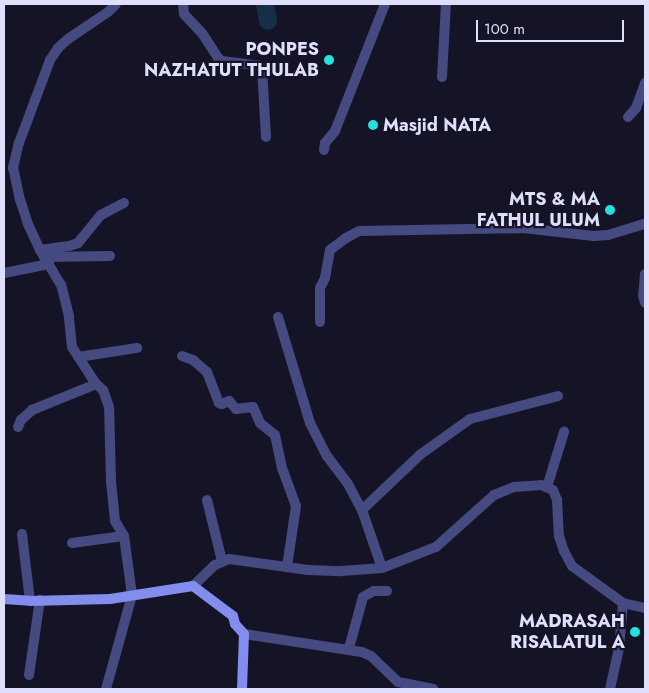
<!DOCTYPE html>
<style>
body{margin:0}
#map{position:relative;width:649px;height:693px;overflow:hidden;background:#151427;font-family:Jost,sans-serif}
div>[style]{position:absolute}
.river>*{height:18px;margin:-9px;padding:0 9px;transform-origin:9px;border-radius:9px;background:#162f49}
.street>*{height:10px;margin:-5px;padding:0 5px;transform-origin:5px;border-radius:5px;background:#454a80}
.secondary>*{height:10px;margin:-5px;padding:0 5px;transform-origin:5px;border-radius:5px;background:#828dee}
.dots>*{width:14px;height:14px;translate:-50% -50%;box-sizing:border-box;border:2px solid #151427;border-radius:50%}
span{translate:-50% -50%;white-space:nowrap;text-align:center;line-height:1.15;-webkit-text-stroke:4.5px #151427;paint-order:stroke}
.poi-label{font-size:18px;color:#dfdffb;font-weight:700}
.right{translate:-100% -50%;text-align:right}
.left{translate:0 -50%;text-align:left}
.frame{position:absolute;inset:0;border:5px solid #dfdffb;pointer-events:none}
.scale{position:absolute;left:476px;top:20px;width:148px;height:22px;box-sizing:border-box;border:2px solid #dfdffb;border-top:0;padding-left:6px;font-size:15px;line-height:18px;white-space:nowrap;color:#dfdffb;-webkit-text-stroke:4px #151427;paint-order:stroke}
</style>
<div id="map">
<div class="river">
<i style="left:265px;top:4px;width:17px;rotate:80deg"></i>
</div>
<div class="street">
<i style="left:183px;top:4px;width:10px;rotate:84deg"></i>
<i style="left:184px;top:14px;width:26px;rotate:47deg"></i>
<i style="left:202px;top:33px;width:30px;rotate:57deg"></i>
<i style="left:218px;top:58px;width:5px;rotate:37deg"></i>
<i style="left:222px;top:61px;width:35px;rotate:7deg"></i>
<i style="left:257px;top:65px;width:6px;rotate:39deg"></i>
<i style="left:262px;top:69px;width:68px;rotate:86.6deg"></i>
<i style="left:442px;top:77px;width:73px;rotate:-86.9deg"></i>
<i style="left:628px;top:117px;width:12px;rotate:-48deg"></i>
<i style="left:636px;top:108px;width:27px;rotate:-70deg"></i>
<i style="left:324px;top:150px;width:7px;rotate:-82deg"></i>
<i style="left:325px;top:143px;width:16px;rotate:-50deg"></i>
<i style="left:335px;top:131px;width:136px;rotate:-68.5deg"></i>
<i style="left:40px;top:250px;width:29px;rotate:-8deg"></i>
<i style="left:69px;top:246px;width:9px;rotate:-18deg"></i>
<i style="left:78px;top:243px;width:36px;rotate:-51deg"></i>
<i style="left:101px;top:215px;width:26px;rotate:-28deg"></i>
<i style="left:44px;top:257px;width:66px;rotate:-0.9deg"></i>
<i style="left:4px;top:273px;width:46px;rotate:-11.3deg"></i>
<i style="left:645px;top:274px;width:21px;rotate:95deg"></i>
<i style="left:643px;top:295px;width:8px;rotate:76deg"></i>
<i style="left:278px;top:317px;width:111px;rotate:73.2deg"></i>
<i style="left:310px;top:423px;width:37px;rotate:63deg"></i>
<i style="left:327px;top:456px;width:35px;rotate:53deg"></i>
<i style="left:348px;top:484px;width:30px;rotate:62deg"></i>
<i style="left:362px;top:510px;width:61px;rotate:71deg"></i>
<i style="left:320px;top:322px;width:34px;rotate:-90deg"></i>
<i style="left:320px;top:288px;width:11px;rotate:-63deg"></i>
<i style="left:325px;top:278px;width:28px;rotate:-80deg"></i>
<i style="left:330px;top:250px;width:20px;rotate:-37deg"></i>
<i style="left:346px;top:238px;width:15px;rotate:-28deg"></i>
<i style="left:359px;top:231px;width:164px;rotate:-1deg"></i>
<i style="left:523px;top:228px;width:71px;rotate:6.4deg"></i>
<i style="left:594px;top:236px;width:14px;rotate:-4deg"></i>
<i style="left:608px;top:235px;width:39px;rotate:-17deg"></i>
<i style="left:182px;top:356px;width:12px;rotate:20deg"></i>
<i style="left:193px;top:360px;width:18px;rotate:41deg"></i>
<i style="left:207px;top:372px;width:33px;rotate:69deg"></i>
<i style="left:219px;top:403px;width:3px;rotate:18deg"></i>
<i style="left:222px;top:404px;width:8px;rotate:-23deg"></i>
<i style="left:229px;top:401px;width:11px;rotate:49deg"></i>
<i style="left:236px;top:409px;width:17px;rotate:-7deg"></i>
<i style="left:253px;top:407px;width:17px;rotate:66deg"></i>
<i style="left:260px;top:423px;width:19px;rotate:39deg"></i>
<i style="left:275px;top:435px;width:34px;rotate:78deg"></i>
<i style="left:282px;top:468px;width:40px;rotate:69.8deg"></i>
<i style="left:296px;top:506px;width:62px;rotate:98.4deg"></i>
<i style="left:78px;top:357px;width:60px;rotate:-8.7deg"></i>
<i style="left:18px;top:427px;width:8px;rotate:-67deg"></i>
<i style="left:21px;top:420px;width:15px;rotate:-42deg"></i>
<i style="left:32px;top:410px;width:69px;rotate:-22.1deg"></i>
<i style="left:547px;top:487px;width:58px;rotate:-72.8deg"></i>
<i style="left:207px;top:500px;width:63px;rotate:76.2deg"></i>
<i style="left:362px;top:510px;width:81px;rotate:-43.5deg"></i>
<i style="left:421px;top:454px;width:60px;rotate:-35.5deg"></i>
<i style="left:470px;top:419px;width:91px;rotate:-14.6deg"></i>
<i style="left:22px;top:534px;width:67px;rotate:83.2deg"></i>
<i style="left:72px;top:543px;width:52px;rotate:-7.7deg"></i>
<i style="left:193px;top:586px;width:30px;rotate:-44deg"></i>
<i style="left:215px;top:565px;width:15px;rotate:-23deg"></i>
<i style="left:229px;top:559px;width:80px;rotate:7.9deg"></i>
<i style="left:308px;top:570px;width:33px;rotate:2deg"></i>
<i style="left:341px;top:571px;width:41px;rotate:-4.2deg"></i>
<i style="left:382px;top:568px;width:58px;rotate:-21.3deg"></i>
<i style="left:436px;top:547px;width:78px;rotate:-41.9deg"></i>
<i style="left:494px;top:495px;width:22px;rotate:-22deg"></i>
<i style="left:514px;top:487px;width:27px;rotate:-4deg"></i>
<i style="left:541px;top:485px;width:13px;rotate:23deg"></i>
<i style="left:553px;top:490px;width:11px;rotate:68deg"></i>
<i style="left:557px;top:500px;width:36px;rotate:87deg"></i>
<i style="left:559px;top:536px;width:16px;rotate:72deg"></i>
<i style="left:564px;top:551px;width:17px;rotate:62deg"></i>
<i style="left:572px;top:566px;width:63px;rotate:36deg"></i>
<i style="left:623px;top:603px;width:23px;rotate:13deg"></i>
<i style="left:244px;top:634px;width:119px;rotate:8.7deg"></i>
<i style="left:362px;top:652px;width:10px;rotate:24deg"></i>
<i style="left:371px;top:656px;width:37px;rotate:44deg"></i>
<i style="left:398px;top:682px;width:36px;rotate:11deg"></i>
<i style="left:349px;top:648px;width:53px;rotate:-74.6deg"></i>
<i style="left:363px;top:597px;width:13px;rotate:-29deg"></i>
<i style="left:374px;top:591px;width:13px"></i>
<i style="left:29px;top:675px;width:76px;rotate:-81.7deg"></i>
<i style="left:106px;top:689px;width:98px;rotate:-74.5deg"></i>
<i style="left:132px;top:595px;width:60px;rotate:-97.7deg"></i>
<i style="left:124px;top:536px;width:17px;rotate:-121deg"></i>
<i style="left:115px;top:521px;width:40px;rotate:-95.7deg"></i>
<i style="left:111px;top:481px;width:74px;rotate:-91.5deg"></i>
<i style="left:109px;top:407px;width:18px;rotate:-109deg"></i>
<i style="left:103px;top:390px;width:9px;rotate:-139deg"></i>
<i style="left:96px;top:384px;width:44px;rotate:-123deg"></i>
<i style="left:72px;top:347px;width:31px;rotate:-96deg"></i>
<i style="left:69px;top:316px;width:32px;rotate:-104deg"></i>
<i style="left:61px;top:285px;width:41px;rotate:-121deg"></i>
<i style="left:40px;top:250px;width:29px;rotate:-115deg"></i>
<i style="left:28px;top:224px;width:25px;rotate:-108deg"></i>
<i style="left:20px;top:200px;width:33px;rotate:-102deg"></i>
<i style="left:13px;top:168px;width:26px;rotate:-77deg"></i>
<i style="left:19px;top:143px;width:89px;rotate:-69.5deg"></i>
<i style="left:50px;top:60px;width:14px;rotate:-56deg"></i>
<i style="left:58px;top:48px;width:13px;rotate:-42deg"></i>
<i style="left:68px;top:39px;width:48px;rotate:-34deg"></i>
<i style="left:108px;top:12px;width:11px;rotate:-45deg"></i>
<i style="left:610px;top:689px;width:42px;rotate:-77.6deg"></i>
<i style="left:619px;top:648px;width:45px;rotate:-84.9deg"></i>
</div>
<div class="secondary">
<i style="left:4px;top:599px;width:26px;rotate:4deg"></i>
<i style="left:30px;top:601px;width:80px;rotate:-1.4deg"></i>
<i style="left:110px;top:599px;width:84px;rotate:-8.9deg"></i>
<i style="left:193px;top:586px;width:50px;rotate:36.9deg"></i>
<i style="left:233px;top:616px;width:8px;rotate:76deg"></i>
<i style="left:235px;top:624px;width:13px;rotate:48deg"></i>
<i style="left:244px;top:634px;width:55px;rotate:92.1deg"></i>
</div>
<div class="dots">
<i style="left:329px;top:60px;background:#24e1dd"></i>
<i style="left:373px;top:125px;background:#24e1dd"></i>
<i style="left:610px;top:210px;background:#24e1dd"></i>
<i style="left:635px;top:632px;background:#24e1dd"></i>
</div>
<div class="poi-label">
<span class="right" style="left:319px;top:60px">PONPES<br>NAZHATUT THULAB</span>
<span class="left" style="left:383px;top:125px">Masjid NATA</span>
<span class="right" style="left:600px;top:210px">MTS &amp; MA<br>FATHUL ULUM</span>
<span class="right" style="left:625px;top:632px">MADRASAH<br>RISALATUL A</span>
</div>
<div class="frame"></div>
<div class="scale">100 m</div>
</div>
